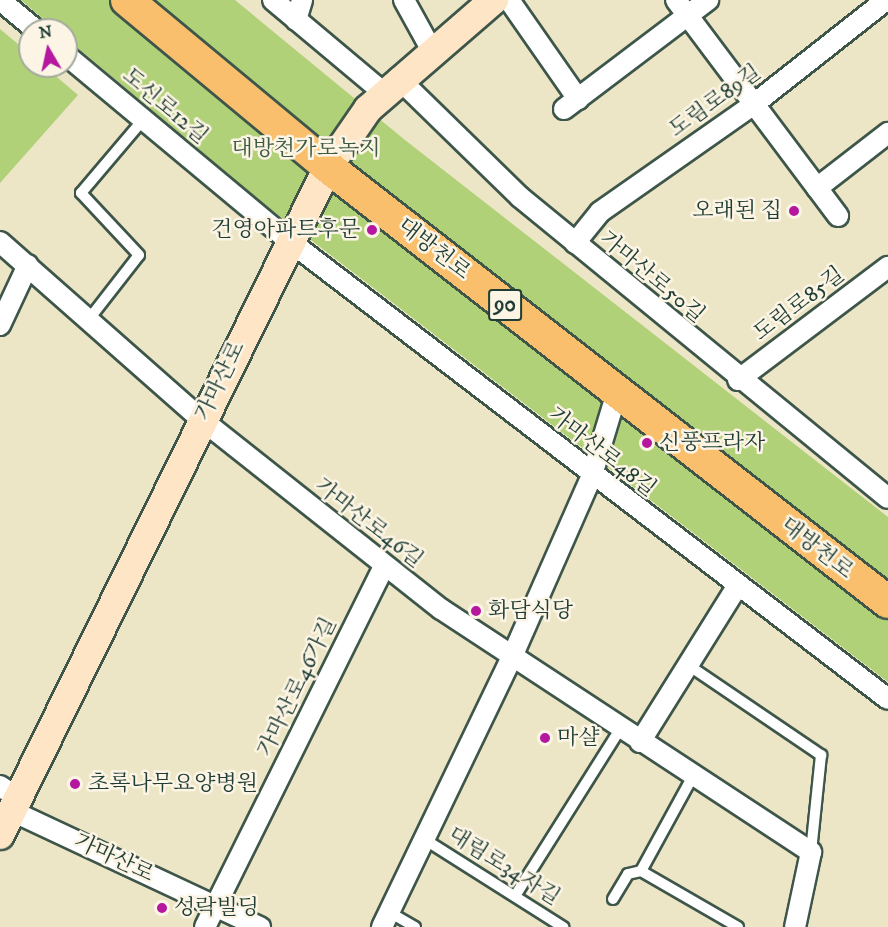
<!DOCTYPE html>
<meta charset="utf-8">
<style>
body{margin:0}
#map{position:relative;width:888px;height:927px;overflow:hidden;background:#ede6c6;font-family:"IM FELL DW Pica","Noto Serif KR",serif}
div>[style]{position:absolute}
.green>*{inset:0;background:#b1d178}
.roads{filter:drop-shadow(2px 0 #3e564a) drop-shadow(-2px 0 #3e564a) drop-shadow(0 2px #3e564a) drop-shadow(0 -2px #3e564a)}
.lane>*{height:10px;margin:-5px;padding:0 5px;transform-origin:5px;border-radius:5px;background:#fff}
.street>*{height:20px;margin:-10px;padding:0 10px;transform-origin:10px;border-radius:10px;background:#fff}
.secondary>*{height:28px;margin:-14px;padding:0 14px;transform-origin:14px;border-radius:14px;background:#fde5c5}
.primary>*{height:32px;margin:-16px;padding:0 16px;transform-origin:16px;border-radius:16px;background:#f9bf6d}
.dots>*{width:16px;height:16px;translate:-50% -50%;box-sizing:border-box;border:3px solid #fcf5e5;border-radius:50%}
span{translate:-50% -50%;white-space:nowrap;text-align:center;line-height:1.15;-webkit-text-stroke:5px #fcf5e5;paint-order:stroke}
.shield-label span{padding:2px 4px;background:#fcf5e5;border:2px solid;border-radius:4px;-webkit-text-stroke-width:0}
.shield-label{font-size:21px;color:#1f3d34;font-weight:700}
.street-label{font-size:22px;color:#1f3d34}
.park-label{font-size:22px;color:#3c5b42}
.poi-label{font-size:22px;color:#1f3d34}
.right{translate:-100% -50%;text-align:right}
.left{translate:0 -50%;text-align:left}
.north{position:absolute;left:18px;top:18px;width:60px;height:60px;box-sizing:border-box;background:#fcf5e5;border:2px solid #a4ab9e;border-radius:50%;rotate:351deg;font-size:16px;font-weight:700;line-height:24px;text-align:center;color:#1f3d34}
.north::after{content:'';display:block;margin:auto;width:21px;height:27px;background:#b5179e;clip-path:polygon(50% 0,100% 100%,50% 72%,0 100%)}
</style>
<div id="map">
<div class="green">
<i style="clip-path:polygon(21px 0,235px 0,405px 140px,888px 517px,888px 682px,264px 204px,66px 38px,66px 30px,56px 30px)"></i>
<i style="clip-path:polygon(0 29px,30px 54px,30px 66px,44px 66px,78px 95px,0 183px)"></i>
</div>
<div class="roads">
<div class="lane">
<i style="left:86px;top:323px;width:86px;rotate:-52.1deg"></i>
<i style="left:139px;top:255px;width:85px;rotate:-133.1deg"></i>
<i style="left:81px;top:193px;width:96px;rotate:-49.7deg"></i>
<i style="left:688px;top:665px;width:161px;rotate:34.1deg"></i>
<i style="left:821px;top:755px;width:98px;rotate:95.9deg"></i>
<i style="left:424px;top:839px;width:165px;rotate:32.3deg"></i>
<i style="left:641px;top:871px;width:112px;rotate:30deg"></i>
<i style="left:515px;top:896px;width:197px;rotate:-57.8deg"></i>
<i style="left:613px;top:899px;width:29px;rotate:-59deg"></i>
<i style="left:628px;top:874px;width:13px;rotate:-13deg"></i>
<i style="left:641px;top:871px;width:108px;rotate:-61.3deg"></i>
<i style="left:389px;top:912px;width:30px;rotate:30deg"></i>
</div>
<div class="street">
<i style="left:0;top:0;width:47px;rotate:39.8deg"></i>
<i style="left:273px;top:0;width:145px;rotate:40deg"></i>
<i style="left:404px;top:0;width:56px;rotate:61.1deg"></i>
<i style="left:509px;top:0;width:121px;rotate:55.1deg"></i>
<i style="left:676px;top:0;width:270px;rotate:53.1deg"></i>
<i style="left:296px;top:20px;width:21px;rotate:-73deg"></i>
<i style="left:66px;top:55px;width:289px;rotate:39.8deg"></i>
<i style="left:288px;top:240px;width:755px;rotate:37.42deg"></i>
<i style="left:398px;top:78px;width:170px;rotate:44.3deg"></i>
<i style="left:520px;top:197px;width:475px;rotate:39.3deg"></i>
<i style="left:564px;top:109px;width:181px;rotate:-37.1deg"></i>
<i style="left:817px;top:188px;width:90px;rotate:-37.8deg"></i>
<i style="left:0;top:242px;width:268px;rotate:41.4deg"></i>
<i style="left:201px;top:419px;width:306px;rotate:38.4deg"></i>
<i style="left:441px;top:609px;width:443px;rotate:33.3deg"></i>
<i style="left:811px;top:852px;width:77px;rotate:102deg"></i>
<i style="left:575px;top:243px;width:40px;rotate:-51deg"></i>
<i style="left:600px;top:212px;width:188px;rotate:-35deg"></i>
<i style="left:754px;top:104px;width:168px;rotate:-38.2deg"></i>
<i style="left:0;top:325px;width:66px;rotate:-65deg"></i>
<i style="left:738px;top:380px;width:188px;rotate:-37deg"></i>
<i style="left:640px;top:742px;width:183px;rotate:-58deg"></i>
<i style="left:0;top:786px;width:22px;rotate:34deg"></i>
<i style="left:12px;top:811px;width:274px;rotate:25.1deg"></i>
<i style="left:205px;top:927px;width:403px;rotate:-63.6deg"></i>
<i style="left:382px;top:927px;width:297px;rotate:-64.3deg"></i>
<i style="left:511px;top:659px;width:201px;rotate:-66.2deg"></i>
<i style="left:592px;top:475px;width:87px;rotate:-73.2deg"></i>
</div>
<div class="secondary">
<i style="left:0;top:835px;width:744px;rotate:-63.85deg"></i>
<i style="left:328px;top:167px;width:70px;rotate:-55.4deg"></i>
<i style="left:368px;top:109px;width:167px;rotate:-40.9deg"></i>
</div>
<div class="primary">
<i style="left:127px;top:0;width:261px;rotate:39.7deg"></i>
<i style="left:328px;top:167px;width:709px;rotate:37.84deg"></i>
</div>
</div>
<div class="dots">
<i style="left:794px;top:211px;background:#b5179e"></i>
<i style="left:372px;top:230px;background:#b5179e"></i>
<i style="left:647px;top:443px;background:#b5179e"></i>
<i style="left:476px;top:611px;background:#b5179e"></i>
<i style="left:545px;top:738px;background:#b5179e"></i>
<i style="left:75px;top:784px;background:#b5179e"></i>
<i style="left:162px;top:908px;background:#b5179e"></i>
</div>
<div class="shield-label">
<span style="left:505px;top:305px">90</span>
</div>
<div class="street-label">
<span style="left:715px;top:101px;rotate:-36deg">도림로89길</span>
<span style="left:165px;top:106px;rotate:40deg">도신로12길</span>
<span style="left:434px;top:249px;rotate:38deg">대방천로</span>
<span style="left:652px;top:277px;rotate:40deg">가마산로50길</span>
<span style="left:799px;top:304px;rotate:-37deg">도림로85길</span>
<span style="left:220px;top:381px;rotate:-64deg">가마산로</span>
<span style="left:602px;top:452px;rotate:38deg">가마산로48길</span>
<span style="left:369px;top:523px;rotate:38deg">가마산로46길</span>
<span style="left:817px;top:548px;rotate:38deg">대방천로</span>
<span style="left:297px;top:687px;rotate:-64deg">가마산로46가길</span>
<span style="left:114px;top:858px;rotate:25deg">가마산로</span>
<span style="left:504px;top:866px;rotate:32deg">대림로34자길</span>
</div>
<div class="park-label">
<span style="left:306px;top:149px">대방천가로녹지</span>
</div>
<div class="poi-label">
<span class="right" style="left:782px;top:211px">오래된 집</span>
<span class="right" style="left:360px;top:230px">건영아파트후문</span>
<span class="left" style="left:659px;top:443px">신풍프라자</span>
<span class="left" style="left:488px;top:611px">화담식당</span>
<span class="left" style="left:557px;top:738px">마샬</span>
<span class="left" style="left:88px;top:784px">초록나무요양병원</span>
<span class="left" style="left:174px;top:908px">성락빌딩</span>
</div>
<div class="north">N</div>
</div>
